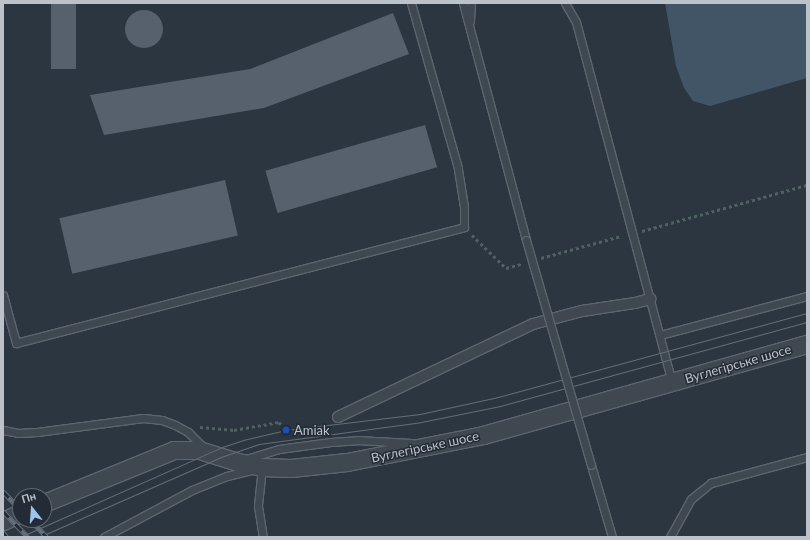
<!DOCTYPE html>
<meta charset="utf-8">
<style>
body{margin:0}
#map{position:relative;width:810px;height:540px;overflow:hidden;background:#2b3640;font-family:Lato,sans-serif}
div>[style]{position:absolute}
.water>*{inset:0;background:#425567}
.building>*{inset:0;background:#56616d;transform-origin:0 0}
.round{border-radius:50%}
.path>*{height:2.5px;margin-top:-1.25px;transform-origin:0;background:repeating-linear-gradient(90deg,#4f6162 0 3px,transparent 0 6px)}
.roads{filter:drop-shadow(1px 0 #5d656e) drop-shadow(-1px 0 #5d656e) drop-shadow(0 1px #5d656e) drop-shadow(0 -1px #5d656e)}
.service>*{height:7px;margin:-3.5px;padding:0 3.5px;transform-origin:3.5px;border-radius:3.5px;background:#3f4751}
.pedestrian>*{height:10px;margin:-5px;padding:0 5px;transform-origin:5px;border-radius:5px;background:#3f4751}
.tertiary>*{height:17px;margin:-8.5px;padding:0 8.5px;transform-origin:8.5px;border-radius:8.5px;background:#3f4751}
.tram>*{height:1px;margin:-0.5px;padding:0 0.5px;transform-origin:0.5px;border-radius:0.5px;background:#636e79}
.rail>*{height:4.5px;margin-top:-2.25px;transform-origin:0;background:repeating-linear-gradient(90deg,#232c36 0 9px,#636e79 0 18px);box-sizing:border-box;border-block:1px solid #636e79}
.bridges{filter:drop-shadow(1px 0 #5d656e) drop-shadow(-1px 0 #5d656e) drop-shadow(0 1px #5d656e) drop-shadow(0 -1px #5d656e)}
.service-bridge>*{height:7px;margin:-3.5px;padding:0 3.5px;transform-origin:3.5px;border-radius:3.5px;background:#3f4751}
.dots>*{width:11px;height:11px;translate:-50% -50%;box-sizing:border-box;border:2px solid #232c36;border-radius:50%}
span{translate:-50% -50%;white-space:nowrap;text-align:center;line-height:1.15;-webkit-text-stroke:3px #232c36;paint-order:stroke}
.street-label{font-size:13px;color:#bcc2ca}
.poi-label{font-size:13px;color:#bcc2ca}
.left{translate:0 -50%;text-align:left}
.frame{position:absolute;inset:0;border:4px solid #bcc2ca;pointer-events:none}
.north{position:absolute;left:12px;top:488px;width:40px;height:40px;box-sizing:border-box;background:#232c36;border:1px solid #606871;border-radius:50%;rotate:343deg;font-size:11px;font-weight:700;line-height:16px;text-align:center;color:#bcc2ca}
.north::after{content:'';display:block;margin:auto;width:14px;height:18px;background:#9ec3ed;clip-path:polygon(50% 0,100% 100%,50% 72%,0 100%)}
</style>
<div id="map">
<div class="water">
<i style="clip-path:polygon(665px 3px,807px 3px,807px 78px,710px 106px,693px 101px,684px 88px,676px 66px)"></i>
</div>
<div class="building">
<i style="left:51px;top:3px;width:25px;height:66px"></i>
<i class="round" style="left:125px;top:10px;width:38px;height:38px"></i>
<i style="clip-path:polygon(393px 13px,409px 54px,264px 108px,104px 135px,90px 95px,250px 69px)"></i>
<i style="left:425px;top:125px;width:44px;height:166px;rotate:74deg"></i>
<i style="left:225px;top:180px;width:57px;height:170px;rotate:77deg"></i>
</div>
<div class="path">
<i style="left:642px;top:231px;width:171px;rotate:-15.6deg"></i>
<i style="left:472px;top:235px;width:47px;rotate:44.1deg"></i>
<i style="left:506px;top:268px;width:16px;rotate:-15deg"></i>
<i style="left:541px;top:258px;width:83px;rotate:-15.4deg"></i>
<i style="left:200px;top:427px;width:34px;rotate:5deg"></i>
<i style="left:234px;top:430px;width:46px;rotate:-10.1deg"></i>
<i style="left:279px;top:422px;width:11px;rotate:49deg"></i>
</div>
<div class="roads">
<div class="service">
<i style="left:463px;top:3px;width:245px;rotate:75.1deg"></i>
<i style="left:565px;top:3px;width:22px;rotate:60deg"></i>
<i style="left:576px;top:22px;width:373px;rotate:75.1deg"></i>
<i style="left:470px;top:21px;width:18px;rotate:-87deg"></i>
<i style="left:3px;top:295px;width:50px;rotate:74.8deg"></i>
<i style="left:16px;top:343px;width:463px;rotate:-14.5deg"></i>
<i style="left:464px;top:227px;width:20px;rotate:-90deg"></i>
<i style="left:464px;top:207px;width:39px;rotate:-99deg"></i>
<i style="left:458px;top:168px;width:172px;rotate:-105.9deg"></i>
<i style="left:660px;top:335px;width:152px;rotate:-14.9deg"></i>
<i style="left:3px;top:430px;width:15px;rotate:11deg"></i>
<i style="left:18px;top:433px;width:19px;rotate:-3deg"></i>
<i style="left:37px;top:432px;width:107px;rotate:-7.5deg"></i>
<i style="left:143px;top:418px;width:19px;rotate:6deg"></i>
<i style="left:162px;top:420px;width:14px;rotate:21deg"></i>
<i style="left:175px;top:425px;width:15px;rotate:28deg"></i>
<i style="left:188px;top:432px;width:23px;rotate:45deg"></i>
<i style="left:246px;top:459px;width:34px;rotate:-17deg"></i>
<i style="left:279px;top:449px;width:52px;rotate:-7.7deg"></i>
<i style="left:331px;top:442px;width:26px;rotate:-4deg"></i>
<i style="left:357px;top:440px;width:54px;rotate:3.2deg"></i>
<i style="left:591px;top:465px;width:75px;rotate:73.7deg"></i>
<i style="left:104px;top:537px;width:100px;rotate:-28.1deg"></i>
<i style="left:192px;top:490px;width:38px;rotate:-22deg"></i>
<i style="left:227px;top:476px;width:36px;rotate:-14deg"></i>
<i style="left:262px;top:467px;width:39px;rotate:96deg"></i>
<i style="left:258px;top:506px;width:31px;rotate:81deg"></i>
<i style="left:670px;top:537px;width:43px;rotate:-61.1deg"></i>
<i style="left:691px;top:499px;width:26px;rotate:-39deg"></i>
<i style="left:711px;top:483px;width:99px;rotate:-15.2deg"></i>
</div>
<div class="pedestrian">
<i style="left:338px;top:417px;width:216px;rotate:-25.5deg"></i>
<i style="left:533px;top:324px;width:51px;rotate:-14.9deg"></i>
<i style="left:582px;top:311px;width:54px;rotate:-8.6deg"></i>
<i style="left:635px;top:303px;width:16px;rotate:-15deg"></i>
</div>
<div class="tertiary">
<i style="left:44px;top:503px;width:140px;rotate:-22.2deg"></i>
<i style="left:174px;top:450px;width:25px"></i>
<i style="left:199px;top:450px;width:41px;rotate:17.1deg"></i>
<i style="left:238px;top:462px;width:25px;rotate:12deg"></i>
<i style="left:262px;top:467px;width:29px;rotate:2deg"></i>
<i style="left:291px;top:468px;width:56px;rotate:-6.1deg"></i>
<i style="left:347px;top:462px;width:139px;rotate:-11.2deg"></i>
<i style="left:483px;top:435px;width:337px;rotate:-15.7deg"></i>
<i style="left:3px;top:521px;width:19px;rotate:-25deg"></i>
</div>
</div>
<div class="tram">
<i style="left:20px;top:537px;width:221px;rotate:-24deg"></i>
<i style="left:222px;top:447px;width:22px;rotate:-18deg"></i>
<i style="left:243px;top:440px;width:44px;rotate:-13.1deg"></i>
<i style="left:286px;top:430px;width:135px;rotate:-6.8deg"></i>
<i style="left:420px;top:414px;width:80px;rotate:-12.3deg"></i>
<i style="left:498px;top:397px;width:320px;rotate:-15.2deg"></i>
<i style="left:39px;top:537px;width:199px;rotate:-23.7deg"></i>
<i style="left:221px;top:457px;width:40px;rotate:-18.9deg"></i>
<i style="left:259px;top:444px;width:163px;rotate:-7.7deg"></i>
<i style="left:421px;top:422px;width:81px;rotate:-11.4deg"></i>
<i style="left:500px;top:406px;width:318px;rotate:-15.3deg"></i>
</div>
<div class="rail">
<i style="left:3px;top:491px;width:25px;rotate:47deg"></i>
<i style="left:3px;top:511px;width:36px;rotate:46deg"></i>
<i style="left:31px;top:520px;width:23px;rotate:47deg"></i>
<i style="left:3px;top:532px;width:6px;rotate:51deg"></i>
</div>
<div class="bridges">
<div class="service-bridge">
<i style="left:526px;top:240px;width:234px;rotate:73.9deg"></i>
</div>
</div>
<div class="dots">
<i style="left:286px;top:430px;background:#1a4fb4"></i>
</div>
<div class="street-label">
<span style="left:738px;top:364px;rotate:-16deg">Вуглегірське шосе</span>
<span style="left:425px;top:447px;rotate:-12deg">Вуглегірське шосе</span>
</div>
<div class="poi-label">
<span class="left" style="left:294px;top:430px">Amiak</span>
</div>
<div class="frame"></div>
<div class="north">Пн</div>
</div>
